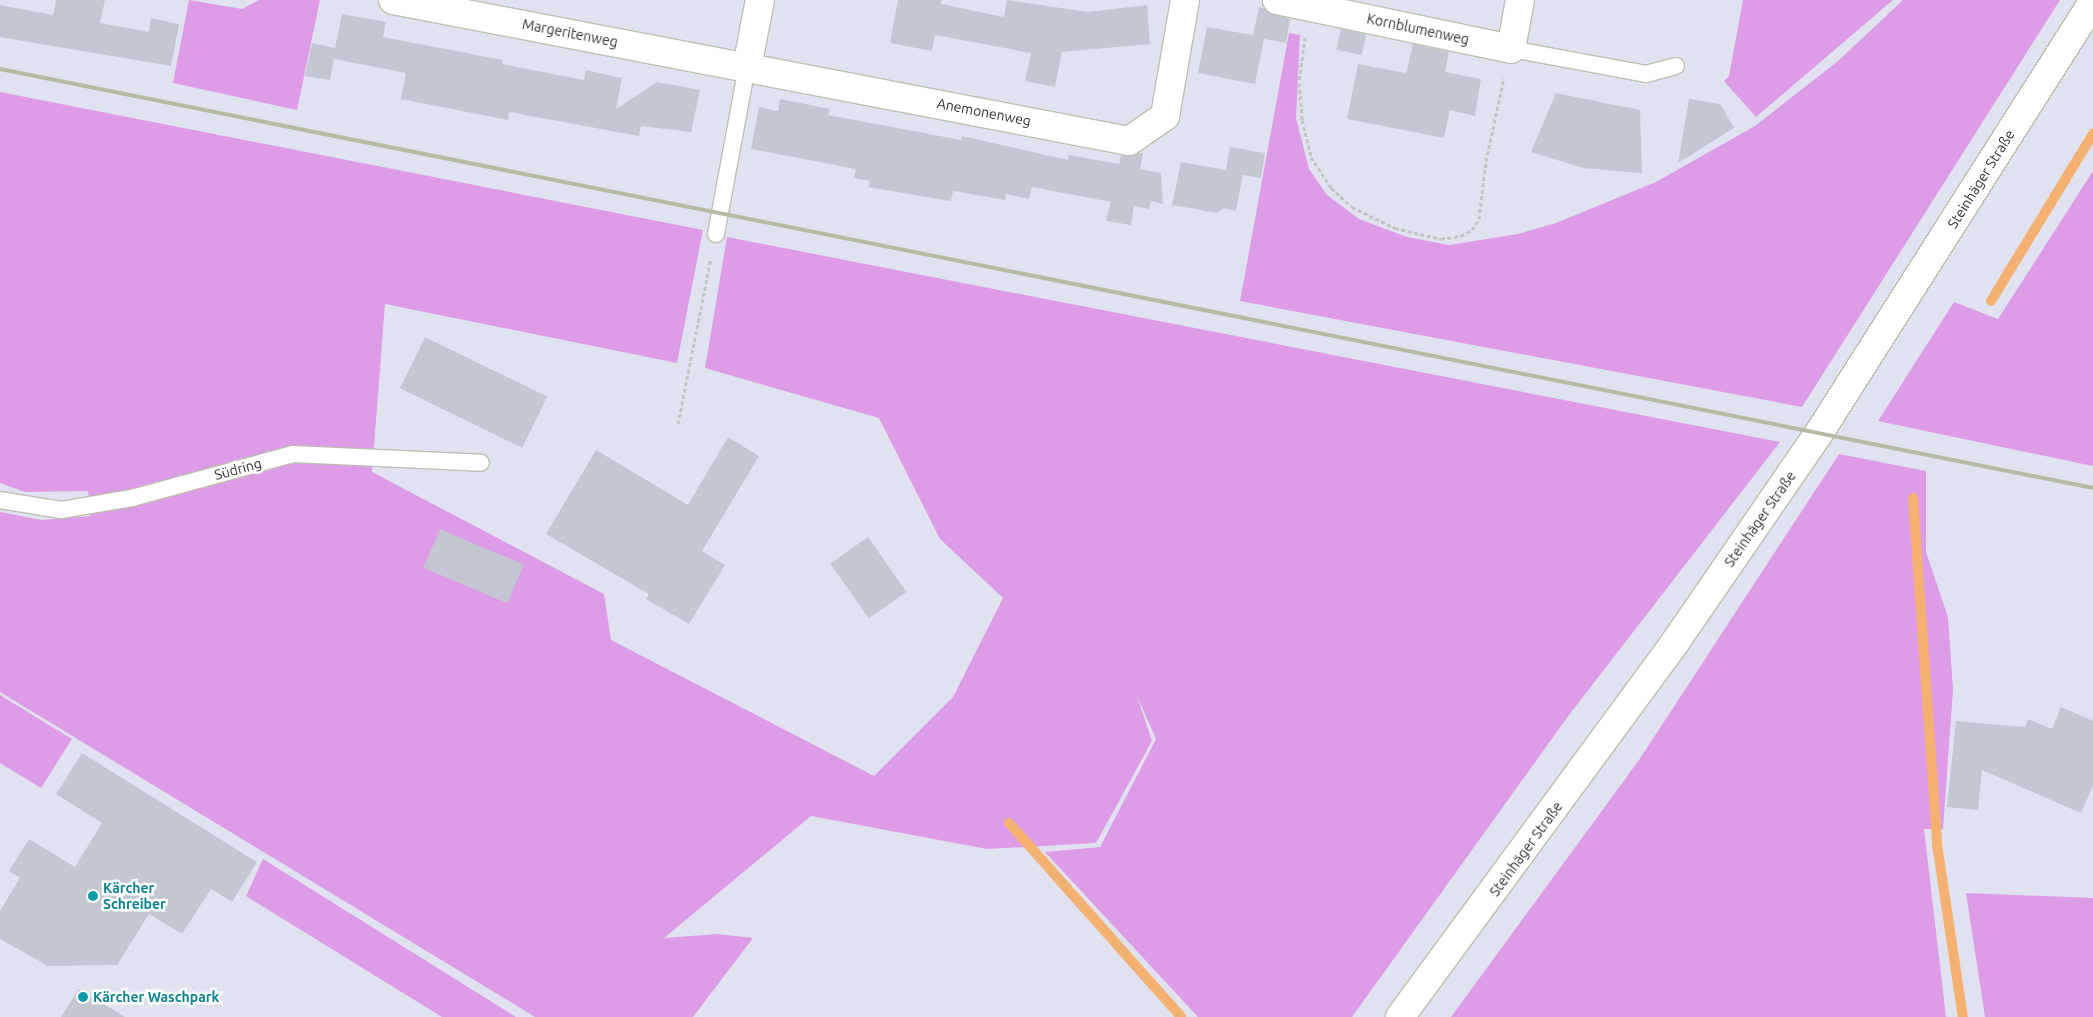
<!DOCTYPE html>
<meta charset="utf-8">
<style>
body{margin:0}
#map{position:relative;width:2093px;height:1017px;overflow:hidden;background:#e0e3ef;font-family:Ubuntu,sans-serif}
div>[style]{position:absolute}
.green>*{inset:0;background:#de9be7}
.stream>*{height:10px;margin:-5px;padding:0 5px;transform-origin:5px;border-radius:5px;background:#f4b171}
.building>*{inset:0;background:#c4c7d2;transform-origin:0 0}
.path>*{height:3px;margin-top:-1.5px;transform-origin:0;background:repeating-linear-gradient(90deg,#c4c4c4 0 4px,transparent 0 6.5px)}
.roads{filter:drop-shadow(1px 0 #bebeb0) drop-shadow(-1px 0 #bebeb0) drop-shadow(0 1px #bebeb0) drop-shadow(0 -1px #bebeb0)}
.lane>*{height:16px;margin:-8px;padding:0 8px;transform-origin:8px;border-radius:8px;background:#fff}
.street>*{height:28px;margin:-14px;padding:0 14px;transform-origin:14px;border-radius:14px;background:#fff}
.secondary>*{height:28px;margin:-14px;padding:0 14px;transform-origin:14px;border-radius:14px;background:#fff}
.rail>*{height:4px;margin:-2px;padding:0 2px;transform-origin:2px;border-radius:2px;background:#b7b9a2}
.dots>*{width:14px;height:14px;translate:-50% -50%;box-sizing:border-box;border:2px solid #fff;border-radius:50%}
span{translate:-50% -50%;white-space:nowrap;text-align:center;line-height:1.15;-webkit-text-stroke:5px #fff;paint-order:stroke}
.street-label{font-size:14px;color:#2e2e2e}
.culture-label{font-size:14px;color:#0d838f;font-weight:700}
.left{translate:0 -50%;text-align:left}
</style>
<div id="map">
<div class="green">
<i style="clip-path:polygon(189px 0,242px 9px,259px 0,320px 0,297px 110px,173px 83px)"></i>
<i style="clip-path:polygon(1743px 0,1893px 0,1756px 117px,1724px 81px,1729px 76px)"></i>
<i style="clip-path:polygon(1903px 0,2060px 0,1802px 407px,1240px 301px,1289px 33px,1300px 35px,1296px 118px,1309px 169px,1327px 195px,1359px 219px,1407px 237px,1449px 245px,1518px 234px,1556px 223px,1656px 182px,1755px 126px,1838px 61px)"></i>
<i style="clip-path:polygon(0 92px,703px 230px,677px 363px,385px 304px,372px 472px,604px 594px,611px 640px,874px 776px,953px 697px,1003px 598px,940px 539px,879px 418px,705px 368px,727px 237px,1780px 442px,1569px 715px,1352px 1017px,1198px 1017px,1045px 852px,1100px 847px,1156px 739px,1137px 696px,1152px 741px,1096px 843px,987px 849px,811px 816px,664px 938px,717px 934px,753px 938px,693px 1017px,535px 1017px,0 692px,0 512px,42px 520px,91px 516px,88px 491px,25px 492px,0 483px)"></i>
<i style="clip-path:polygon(2093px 171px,2093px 466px,1878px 421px,1954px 302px,1998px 319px)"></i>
<i style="clip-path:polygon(1839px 454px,1926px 471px,1926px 552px,1948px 617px,1953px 690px,1943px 829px,1924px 829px,1946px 1017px,1451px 1017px,1639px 760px)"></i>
<i style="clip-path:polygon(0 695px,72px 739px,41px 788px,0 763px)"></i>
<i style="clip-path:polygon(263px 859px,516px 1017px,442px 1017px,246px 896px)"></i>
<i style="clip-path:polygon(1966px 893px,2093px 898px,2093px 1017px,1985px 1017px)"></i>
</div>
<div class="stream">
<i style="left:1991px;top:301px;width:196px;rotate:-58.6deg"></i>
<i style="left:1913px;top:498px;width:347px;rotate:86deg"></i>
<i style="left:1937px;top:844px;width:175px;rotate:81.5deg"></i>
<i style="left:1009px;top:823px;width:259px;rotate:48.4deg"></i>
</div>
<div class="building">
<i style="clip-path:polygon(56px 0,105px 0,100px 23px,149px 32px,151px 18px,179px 24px,171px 66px,0 37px,0 5px,53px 15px)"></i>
<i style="clip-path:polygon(898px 0,942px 0,941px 4px,1004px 17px,1007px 0,1087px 12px,1147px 5px,1150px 44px,1062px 52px,1055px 87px,1025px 81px,1031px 53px,935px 35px,932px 51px,890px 43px)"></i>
<i style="clip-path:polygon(1259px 7px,1290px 19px,1286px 43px,1264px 39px,1255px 84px,1198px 73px,1207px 27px,1253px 35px)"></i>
<i style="clip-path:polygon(342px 14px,386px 22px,383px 37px,503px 60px,502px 64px,584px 80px,586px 70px,622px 78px,616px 109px,657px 82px,700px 90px,691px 132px,641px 126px,639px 136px,509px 112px,508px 120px,401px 99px,406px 73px,334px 59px,330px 80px,305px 76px,312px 43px,335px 48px)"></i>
<i style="left:1341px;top:29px;width:26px;height:21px;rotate:13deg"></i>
<i style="clip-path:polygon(1413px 44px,1449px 52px,1445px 72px,1481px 79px,1475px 116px,1450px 110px,1444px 138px,1347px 119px,1358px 64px,1406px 73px)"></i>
<i style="clip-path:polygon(1556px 93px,1640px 110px,1642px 173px,1583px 168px,1531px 152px)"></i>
<i style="clip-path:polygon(780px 99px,830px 109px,828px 115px,961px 140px,962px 136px,1068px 160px,1069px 155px,1119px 164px,1121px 155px,1143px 153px,1140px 169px,1161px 173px,1163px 204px,1151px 201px,1149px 209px,1134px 206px,1131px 225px,1106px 221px,1111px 202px,1032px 187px,1029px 199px,1006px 194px,1005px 200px,953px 191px,951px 201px,868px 187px,870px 181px,854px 178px,856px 169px,751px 149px,759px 107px,778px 111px)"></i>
<i style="clip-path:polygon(1689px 99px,1720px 104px,1734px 128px,1678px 163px)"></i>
<i style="clip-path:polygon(1230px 147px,1265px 153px,1261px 178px,1243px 175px,1236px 211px,1224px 208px,1217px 213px,1172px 205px,1181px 162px,1226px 170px)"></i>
<i style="left:425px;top:337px;width:136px;height:57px;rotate:26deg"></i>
<i style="clip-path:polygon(728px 437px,759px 456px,702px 551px,725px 565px,689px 624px,646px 599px,649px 594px,546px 534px,596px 450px,688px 505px)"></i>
<i style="left:440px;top:529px;width:91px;height:42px;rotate:23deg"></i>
<i style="left:868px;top:537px;width:67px;height:46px;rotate:55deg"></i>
<i style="clip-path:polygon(2061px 707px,2093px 721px,2093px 785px,2081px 813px,1982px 770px,1978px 810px,1947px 807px,1956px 721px,2025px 727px,2028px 719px,2052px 729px)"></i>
<i style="clip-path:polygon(82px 753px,257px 862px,232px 902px,211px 889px,182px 934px,149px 914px,117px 965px,48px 966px,0 939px,0 911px,20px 878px,9px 871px,29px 839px,75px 867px,102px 823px,56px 794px)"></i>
<i style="clip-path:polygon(79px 989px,125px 1017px,61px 1017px)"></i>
</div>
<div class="path">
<i style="left:1305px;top:37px;width:46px;rotate:97.4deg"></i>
<i style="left:1299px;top:83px;width:37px;rotate:85deg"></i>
<i style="left:1302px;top:120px;width:38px;rotate:76deg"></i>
<i style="left:1311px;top:157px;width:37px;rotate:57deg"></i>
<i style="left:1331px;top:188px;width:28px;rotate:42deg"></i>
<i style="left:1352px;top:207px;width:48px;rotate:26deg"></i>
<i style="left:1395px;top:228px;width:47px;rotate:13.4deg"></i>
<i style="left:1441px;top:239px;width:20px;rotate:-9deg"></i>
<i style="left:1461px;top:236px;width:13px;rotate:-29deg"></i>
<i style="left:1472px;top:230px;width:13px;rotate:-58deg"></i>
<i style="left:1479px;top:219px;width:58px;rotate:-83.1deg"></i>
<i style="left:1486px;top:161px;width:85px;rotate:-77.8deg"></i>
<i style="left:678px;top:424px;width:169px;rotate:-78.8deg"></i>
</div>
<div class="roads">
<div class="lane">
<i style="left:1511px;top:49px;width:137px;rotate:10.5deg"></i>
<i style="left:1646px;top:74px;width:31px;rotate:-15deg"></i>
<i style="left:716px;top:234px;width:170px;rotate:-79.5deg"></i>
<i style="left:0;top:500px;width:62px;rotate:9.3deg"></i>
<i style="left:61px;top:510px;width:72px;rotate:-9.6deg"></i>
<i style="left:132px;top:498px;width:167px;rotate:-15.3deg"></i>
<i style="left:293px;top:454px;width:188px;rotate:2.7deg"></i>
</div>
<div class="street">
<i style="left:393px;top:0;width:749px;rotate:10.85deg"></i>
<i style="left:1129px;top:141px;width:44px;rotate:-34.8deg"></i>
<i style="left:1165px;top:116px;width:118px;rotate:-80.2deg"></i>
<i style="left:1277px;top:0;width:239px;rotate:11.8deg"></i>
<i style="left:1511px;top:49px;width:50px;rotate:-79.6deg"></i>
<i style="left:747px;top:67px;width:68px;rotate:-79deg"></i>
</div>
<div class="secondary">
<i style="left:1400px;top:1017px;width:466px;rotate:-53.7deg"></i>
<i style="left:1676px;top:641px;width:252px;rotate:-55.5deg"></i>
<i style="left:1819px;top:433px;width:511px;rotate:-57.55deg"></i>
</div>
</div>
<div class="rail">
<i style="left:0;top:69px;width:2135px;rotate:11.32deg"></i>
</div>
<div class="dots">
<i style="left:93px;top:896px;background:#0f9aa8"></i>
<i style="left:83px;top:997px;background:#0f9aa8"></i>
</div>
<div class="street-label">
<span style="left:1418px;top:29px;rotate:12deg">Kornblumenweg</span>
<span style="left:570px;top:33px;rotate:11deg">Margeritenweg</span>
<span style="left:984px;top:112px;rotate:11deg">Anemonenweg</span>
<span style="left:1981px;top:179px;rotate:-58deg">Steinhäger Straße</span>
<span style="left:238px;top:469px;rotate:-15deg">Südring</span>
<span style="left:1760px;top:519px;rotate:-55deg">Steinhäger Straße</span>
<span style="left:1526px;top:849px;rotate:-54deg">Steinhäger Straße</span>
</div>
<div class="culture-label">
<span class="left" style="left:103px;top:896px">Kärcher<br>Schreiber</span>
<span class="left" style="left:93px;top:997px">Kärcher Waschpark</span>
</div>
</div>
